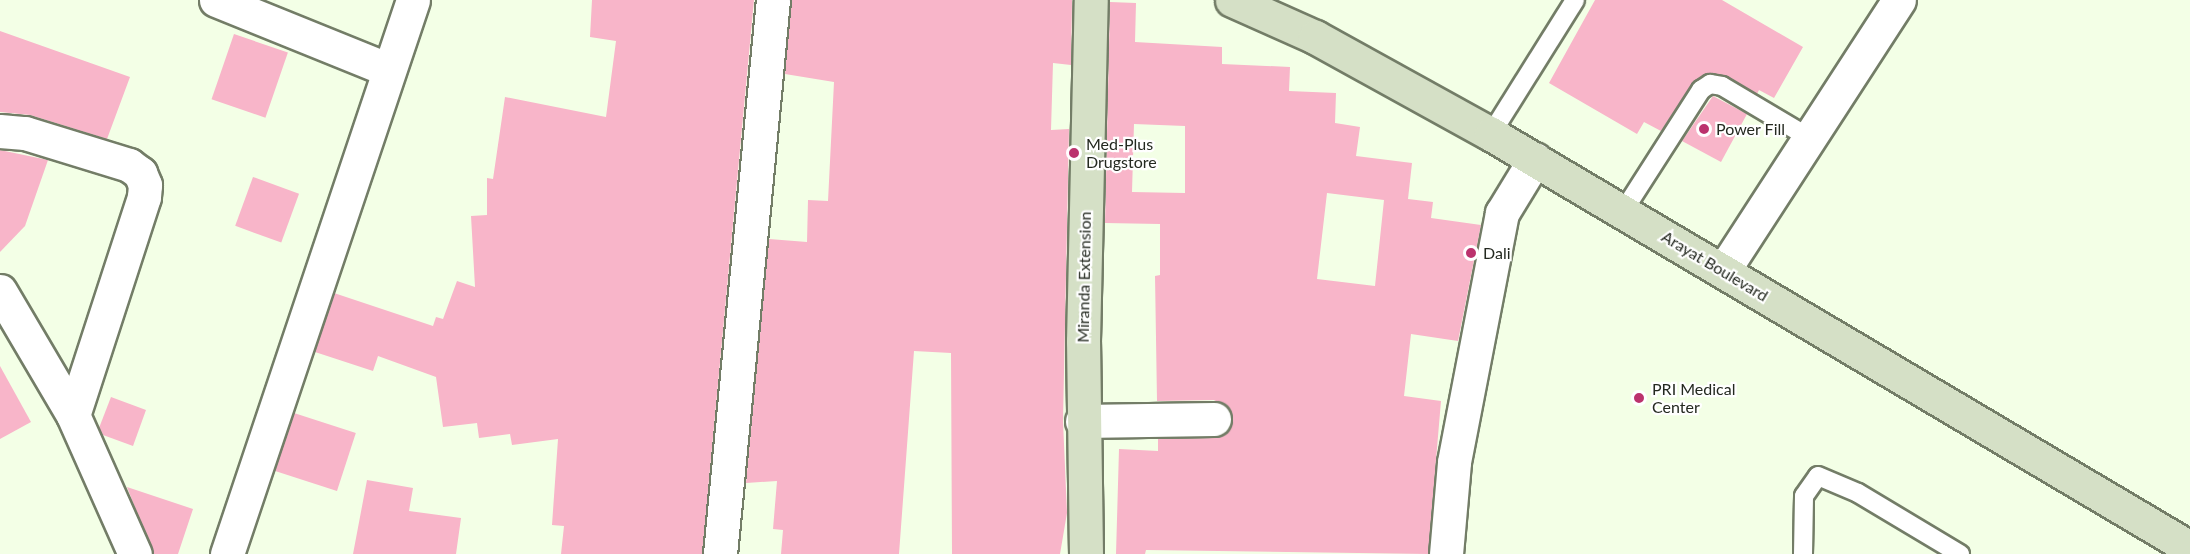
<!DOCTYPE html>
<style>
body{margin:0}
#map{position:relative;width:2190px;height:554px;overflow:hidden;background:#f3ffe6;font-family:Lato,sans-serif}
div>[style]{position:absolute}
.building>*{inset:0;background:#f8b5c9;transform-origin:0 0}
.roads{filter:drop-shadow(2px 0 #737d67) drop-shadow(-2px 0 #737d67) drop-shadow(0 2px #737d67) drop-shadow(0 -2px #737d67)}
.lane>*{height:18px;margin:-9px;padding:0 9px;transform-origin:9px;border-radius:9px;background:#fff}
.street>*{height:33px;margin:-16.5px;padding:0 16.5px;transform-origin:16.5px;border-radius:16.5px;background:#fff}
.secondary>*{height:33px;margin:-16.5px;padding:0 16.5px;transform-origin:16.5px;border-radius:16.5px;background:#d5e0c6}
.dots>*{width:16px;height:16px;translate:-50% -50%;box-sizing:border-box;border:3px solid #fff;border-radius:50%}
span{translate:-50% -50%;white-space:nowrap;text-align:center;line-height:1.15;-webkit-text-stroke:4.5px #fff;paint-order:stroke}
.poi-label{font-size:16px;color:#242920}
.left{translate:0 -50%;text-align:left}
.street-label{font-size:16px;color:#242920}
</style>
<div id="map">
<div class="building">
<i style="clip-path:polygon(592px 0,754px 0,702px 554px,561px 554px,564px 526px,552px 525px,558px 439px,512px 445px,510px 434px,479px 438px,477px 423px,443px 427px,436px 377px,378px 356px,373px 371px,315px 352px,334px 293px,433px 326px,436px 317px,443px 319px,457px 281px,475px 287px,471px 216px,487px 215px,487px 178px,493px 179px,505px 97px,606px 117px,616px 41px,590px 37px)"></i>
<i style="clip-path:polygon(791px 0,1072px 0,1071px 65px,1053px 63px,1051px 130px,1069px 129px,1063px 421px,1067px 513px,1060px 554px,952px 554px,951px 353px,914px 351px,899px 554px,781px 554px,783px 530px,773px 529px,777px 481px,746px 483px,769px 239px,807px 242px,808px 200px,828px 201px,834px 82px,785px 74px)"></i>
<i style="clip-path:polygon(1595px 0,1722px 0,1803px 47px,1774px 98px,1759px 90px,1757px 94px,1724px 75px,1705px 74px,1692px 84px,1661px 131px,1644px 122px,1637px 134px,1549px 83px)"></i>
<i style="clip-path:polygon(evenodd,1110px 2px,1136px 3px,1135px 42px,1222px 47px,1222px 64px,1290px 67px,1289px 91px,1336px 93px,1335px 123px,1360px 127px,1356px 156px,1412px 163px,1408px 199px,1433px 202px,1431px 218px,1481px 225px,1458px 341px,1411px 334px,1404px 396px,1441px 401px,1428px 554px,1146px 550px,1145px 554px,1116px 554px,1119px 449px,1158px 451px,1158px 439px,1215px 438px,1230px 429px,1233px 419px,1230px 409px,1214px 400px,1157px 401px,1155px 276px,1160px 275px,1160px 224px,1105px 223px,1110px 2px,1134px 124px,1185px 126px,1185px 193px,1132px 192px,1134px 124px,1110px 2px,1327px 193px,1384px 200px,1375px 286px,1317px 279px,1327px 193px)"></i>
<i style="clip-path:polygon(0 31px,130px 77px,107px 139px,30px 115px,0 112px)"></i>
<i style="left:234px;top:34px;width:57px;height:69px;rotate:19deg"></i>
<i style="clip-path:polygon(1713px 96px,1747px 114px,1721px 162px,1682px 141px)"></i>
<i style="clip-path:polygon(0 150px,48px 160px,25px 226px,0 252px)"></i>
<i style="left:253px;top:177px;width:49px;height:52px;rotate:20deg"></i>
<i style="clip-path:polygon(0 366px,31px 422px,0 439px)"></i>
<i style="clip-path:polygon(111px 397px,146px 410px,133px 446px,103px 435px,99px 428px)"></i>
<i style="left:294px;top:413px;width:65px;height:61px;rotate:18deg"></i>
<i style="clip-path:polygon(367px 480px,413px 488px,409px 511px,461px 518px,456px 554px,353px 554px)"></i>
<i style="clip-path:polygon(127px 487px,193px 509px,178px 554px,153px 554px)"></i>
</div>
<div class="roads">
<div class="lane">
<i style="left:1491px;top:134px;width:158px;rotate:-57.9deg"></i>
<i style="left:1624px;top:210px;width:143px;rotate:-57.3deg"></i>
<i style="left:1701px;top:90px;width:11px;rotate:-34deg"></i>
<i style="left:1710px;top:84px;width:12px;rotate:9deg"></i>
<i style="left:1722px;top:86px;width:100px;rotate:30.7deg"></i>
<i style="left:1803px;top:554px;width:58px;rotate:-89deg"></i>
<i style="left:1804px;top:496px;width:24px;rotate:-55deg"></i>
<i style="left:1818px;top:476px;width:43px;rotate:23deg"></i>
<i style="left:1858px;top:493px;width:119px;rotate:30.9deg"></i>
</div>
<div class="street">
<i style="left:216px;top:0;width:184px;rotate:22deg"></i>
<i style="left:0;top:131px;width:25px;rotate:5deg"></i>
<i style="left:25px;top:133px;width:109px;rotate:17.1deg"></i>
<i style="left:129px;top:165px;width:14px;rotate:36deg"></i>
<i style="left:140px;top:173px;width:13px;rotate:67deg"></i>
<i style="left:145px;top:185px;width:12px;rotate:95deg"></i>
<i style="left:144px;top:197px;width:229px;rotate:108deg"></i>
<i style="left:1723px;top:271px;width:323px;rotate:-57deg"></i>
<i style="left:0;top:291px;width:144px;rotate:59.5deg"></i>
<i style="left:73px;top:415px;width:152px;rotate:66deg"></i>
<i style="left:1082px;top:421px;width:132px;rotate:-0.9deg"></i>
<i style="left:227px;top:554px;width:584px;rotate:-71.44deg"></i>
<i style="left:720px;top:554px;width:557px;rotate:-84.54deg"></i>
<i style="left:1446px;top:554px;width:92px;rotate:-85deg"></i>
<i style="left:1454px;top:462px;width:254px;rotate:-79.1deg"></i>
<i style="left:1502px;top:213px;width:63px;rotate:-58.6deg"></i>
</div>
<div class="secondary">
<i style="left:1232px;top:0;width:91px;rotate:24deg"></i>
<i style="left:1315px;top:37px;width:201px;rotate:28.9deg"></i>
<i style="left:1491px;top:134px;width:812px;rotate:30.64deg"></i>
<i style="left:1086px;top:554px;width:213px;rotate:-90.8deg"></i>
<i style="left:1083px;top:341px;width:341px;rotate:-88.7deg"></i>
</div>
</div>
<div class="dots">
<i style="left:1704px;top:129px;background:#bb326d"></i>
<i style="left:1074px;top:153px;background:#bb326d"></i>
<i style="left:1471px;top:253px;background:#bb326d"></i>
<i style="left:1639px;top:398px;background:#bb326d"></i>
</div>
<div class="poi-label">
<span class="left" style="left:1716px;top:129px">Power Fill</span>
<span class="left" style="left:1086px;top:153px">Med-Plus<br>Drugstore</span>
<span class="left" style="left:1483px;top:253px">Dali</span>
<span class="left" style="left:1652px;top:398px">PRI Medical<br>Center</span>
</div>
<div class="street-label">
<span style="left:1715px;top:266px;rotate:31deg">Arayat Boulevard</span>
<span style="left:1084px;top:277px;rotate:-89deg">Miranda Extension</span>
</div>
</div>
